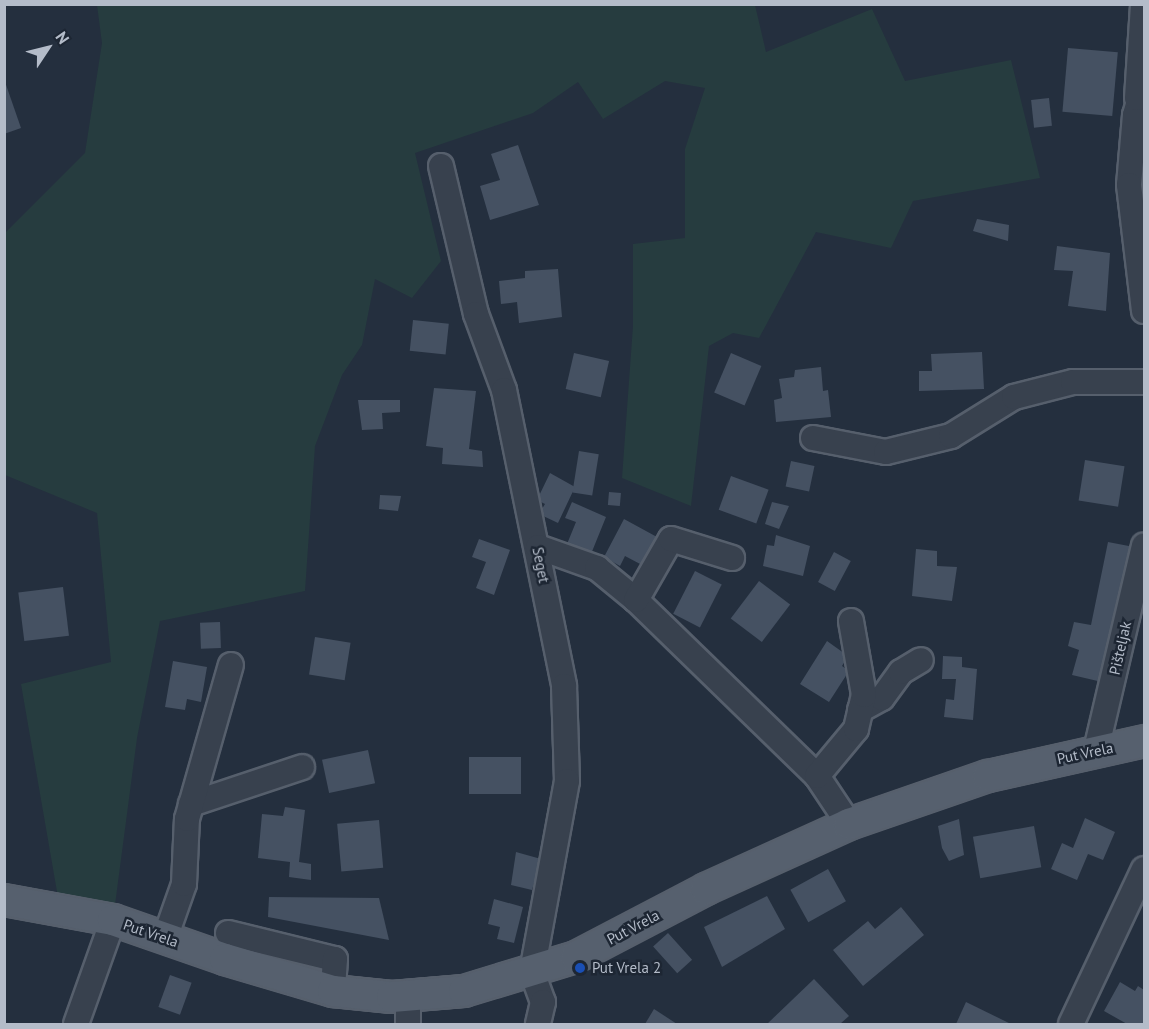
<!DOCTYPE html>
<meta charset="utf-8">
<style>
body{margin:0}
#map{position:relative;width:1149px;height:1029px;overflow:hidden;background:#242f3e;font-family:"PT Sans",sans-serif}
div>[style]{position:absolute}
.green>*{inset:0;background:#263c3f}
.building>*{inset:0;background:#455162;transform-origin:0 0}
.roads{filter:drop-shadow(2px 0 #565f6c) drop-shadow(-2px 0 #565f6c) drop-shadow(0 2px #565f6c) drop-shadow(0 -2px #565f6c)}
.minor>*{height:24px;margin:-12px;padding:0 12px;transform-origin:12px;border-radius:12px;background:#38414e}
.major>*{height:30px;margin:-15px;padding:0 15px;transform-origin:15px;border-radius:15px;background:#56606e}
.dots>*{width:16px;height:16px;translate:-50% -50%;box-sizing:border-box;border:3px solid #1d2633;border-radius:50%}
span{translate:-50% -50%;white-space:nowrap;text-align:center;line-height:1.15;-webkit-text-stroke:5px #1d2633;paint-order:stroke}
.street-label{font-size:15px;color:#b4bcc9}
.poi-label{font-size:15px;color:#b4bcc9}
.left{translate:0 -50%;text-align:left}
.frame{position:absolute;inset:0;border:6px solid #b4bcc9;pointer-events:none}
.north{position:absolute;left:18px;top:18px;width:60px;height:60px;-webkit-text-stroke:4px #1d2633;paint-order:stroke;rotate:55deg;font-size:16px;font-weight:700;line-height:24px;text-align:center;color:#b4bcc9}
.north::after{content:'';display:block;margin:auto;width:21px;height:27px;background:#b4bcc9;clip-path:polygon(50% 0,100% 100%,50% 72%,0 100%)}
</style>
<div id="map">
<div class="green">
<i style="clip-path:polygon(97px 5px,755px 5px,766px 52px,872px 9px,905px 81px,1011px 60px,1040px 178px,913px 201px,891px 248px,816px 232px,759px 338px,733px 333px,709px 346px,691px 506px,622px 478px,633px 326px,633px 244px,685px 238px,685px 149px,705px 88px,665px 81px,603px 119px,578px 82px,533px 113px,415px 153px,441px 261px,412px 298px,375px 279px,362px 345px,342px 375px,315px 446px,305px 591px,160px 621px,137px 738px,113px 920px,60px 909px,21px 684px,111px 662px,97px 513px,5px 475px,5px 233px,85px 153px,102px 43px)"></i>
</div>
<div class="building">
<i style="left:1068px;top:48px;width:50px;height:64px;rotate:5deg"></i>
<i style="clip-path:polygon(4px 79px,21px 128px,4px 134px)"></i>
<i style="left:1049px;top:98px;width:28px;height:18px;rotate:84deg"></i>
<i style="clip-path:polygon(518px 145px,539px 205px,490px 220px,480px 186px,500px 180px,491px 154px)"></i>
<i style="clip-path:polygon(977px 219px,1009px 225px,1008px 241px,973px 231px)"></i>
<i style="clip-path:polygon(1057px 246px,1110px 253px,1106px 311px,1068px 306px,1073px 271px,1054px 270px)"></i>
<i style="clip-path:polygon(558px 269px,562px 317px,519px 323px,517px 302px,501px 304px,499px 281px,525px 278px,525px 271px)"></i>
<i style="left:413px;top:320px;width:36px;height:31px;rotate:6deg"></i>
<i style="clip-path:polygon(982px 352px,984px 389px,919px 391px,919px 371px,932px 371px,931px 354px)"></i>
<i style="left:574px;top:353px;width:36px;height:37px;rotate:13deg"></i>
<i style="left:731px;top:353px;width:33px;height:43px;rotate:23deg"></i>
<i style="clip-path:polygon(821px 367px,823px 391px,828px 390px,831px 417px,776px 422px,774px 400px,782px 398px,779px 379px,794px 377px,795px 370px)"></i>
<i style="clip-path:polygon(434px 388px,476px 391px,469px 449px,482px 451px,483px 467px,442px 464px,443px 448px,426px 446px)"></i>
<i style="clip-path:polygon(358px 400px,400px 400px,400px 412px,382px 413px,383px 429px,362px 430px)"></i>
<i style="left:579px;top:451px;width:20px;height:42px;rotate:9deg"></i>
<i style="left:1085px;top:460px;width:40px;height:41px;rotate:9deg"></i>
<i style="left:791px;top:461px;width:24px;height:26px;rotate:12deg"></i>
<i style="clip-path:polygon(550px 473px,575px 487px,558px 523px,539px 514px,545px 504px,537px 500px)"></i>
<i style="left:731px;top:476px;width:40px;height:36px;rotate:20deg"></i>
<i style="left:609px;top:492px;width:12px;height:13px;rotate:5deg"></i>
<i style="clip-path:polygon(380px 495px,401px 496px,398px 511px,379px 509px)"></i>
<i style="clip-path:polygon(572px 502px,606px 517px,591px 554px,567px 544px,576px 522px,565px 518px)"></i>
<i style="clip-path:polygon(772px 502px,789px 506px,779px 529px,765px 524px)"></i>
<i style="clip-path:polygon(624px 519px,657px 537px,642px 565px,625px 556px,620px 566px,604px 557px)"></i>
<i style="clip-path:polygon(776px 535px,810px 546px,803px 576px,763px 566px,767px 545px,774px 546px)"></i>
<i style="clip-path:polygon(479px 539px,510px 550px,494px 595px,476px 588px,486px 562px,472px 557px)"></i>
<i style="clip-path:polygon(1108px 542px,1134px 547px,1102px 682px,1072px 675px,1079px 650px,1068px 646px,1074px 622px,1091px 625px)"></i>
<i style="clip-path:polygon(916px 549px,937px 551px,937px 566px,957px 567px,952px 601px,912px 596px)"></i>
<i style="left:834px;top:552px;width:19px;height:34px;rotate:28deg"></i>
<i style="left:695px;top:571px;width:30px;height:48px;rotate:27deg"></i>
<i style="left:759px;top:581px;width:39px;height:47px;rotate:37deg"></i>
<i style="left:63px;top:587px;width:49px;height:45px;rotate:83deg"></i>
<i style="left:220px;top:622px;width:26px;height:20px;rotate:88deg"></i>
<i style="left:315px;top:637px;width:36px;height:38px;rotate:9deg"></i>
<i style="clip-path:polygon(827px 641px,848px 656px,842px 666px,849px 671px,829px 702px,800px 684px)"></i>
<i style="clip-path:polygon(943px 656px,962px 657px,962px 667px,977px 669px,973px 720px,944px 717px,946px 699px,954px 700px,956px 679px,942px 679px)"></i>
<i style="clip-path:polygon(173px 661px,207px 667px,201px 702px,187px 699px,185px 710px,165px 707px)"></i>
<i style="left:368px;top:750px;width:34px;height:47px;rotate:78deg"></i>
<i style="left:521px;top:757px;width:37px;height:52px;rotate:90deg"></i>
<i style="clip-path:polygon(285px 807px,305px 810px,299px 862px,311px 864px,311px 880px,289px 877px,290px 862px,258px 858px,262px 814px,283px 816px)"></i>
<i style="clip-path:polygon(1085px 818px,1115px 832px,1103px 860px,1088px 854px,1077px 880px,1051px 869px,1062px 843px,1073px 848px)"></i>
<i style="clip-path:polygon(959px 819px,964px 855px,949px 861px,942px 848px,938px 826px)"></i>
<i style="left:379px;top:820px;width:48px;height:42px;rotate:85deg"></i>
<i style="left:1034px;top:826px;width:42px;height:62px;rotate:80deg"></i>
<i style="clip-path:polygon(516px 852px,541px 859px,532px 890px,511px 885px)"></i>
<i style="left:828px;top:869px;width:37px;height:43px;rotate:61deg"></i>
<i style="clip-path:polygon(767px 896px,785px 929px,722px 967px,704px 927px)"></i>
<i style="clip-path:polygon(269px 897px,379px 898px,389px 940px,268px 917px)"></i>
<i style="clip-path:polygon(494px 899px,523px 907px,514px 943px,497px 939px,500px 927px,488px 924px)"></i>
<i style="clip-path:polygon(901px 907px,924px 935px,863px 986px,833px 950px,868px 921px,875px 929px)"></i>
<i style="left:668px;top:933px;width:36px;height:20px;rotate:48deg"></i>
<i style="left:170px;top:975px;width:23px;height:34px;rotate:20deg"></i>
<i style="clip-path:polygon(814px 979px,849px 1016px,840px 1024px,767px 1024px)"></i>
<i style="clip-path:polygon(1120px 982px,1135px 991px,1138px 986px,1144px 990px,1144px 1024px,1127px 1024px,1104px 1011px)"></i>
<i style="clip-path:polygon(966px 1002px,1011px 1024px,956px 1024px)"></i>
<i style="clip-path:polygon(654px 1009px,677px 1024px,645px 1024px)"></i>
</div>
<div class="roads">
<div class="minor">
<i style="left:1144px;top:82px;width:34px;rotate:105deg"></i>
<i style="left:1135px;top:115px;width:70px;rotate:94.9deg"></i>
<i style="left:1129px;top:185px;width:127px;rotate:83.2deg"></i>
<i style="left:1137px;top:98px;width:94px;rotate:-86.3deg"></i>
<i style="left:441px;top:166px;width:152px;rotate:76.7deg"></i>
<i style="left:476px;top:314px;width:81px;rotate:69.8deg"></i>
<i style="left:504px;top:390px;width:302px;rotate:78.5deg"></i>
<i style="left:564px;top:686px;width:95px;rotate:88.2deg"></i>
<i style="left:567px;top:781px;width:194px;rotate:100.4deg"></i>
<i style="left:532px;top:972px;width:32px;rotate:70deg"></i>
<i style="left:543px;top:1002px;width:23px;rotate:103deg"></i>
<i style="left:813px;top:438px;width:74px;rotate:10.9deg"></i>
<i style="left:886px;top:452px;width:67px;rotate:-13.8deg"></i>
<i style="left:951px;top:436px;width:74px;rotate:-31.8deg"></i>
<i style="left:1014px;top:397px;width:61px;rotate:-14.3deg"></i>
<i style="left:1073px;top:382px;width:71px"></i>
<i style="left:538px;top:547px;width:63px;rotate:19.6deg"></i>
<i style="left:597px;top:568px;width:50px;rotate:39.4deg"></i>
<i style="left:636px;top:600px;width:252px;rotate:44.2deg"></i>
<i style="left:817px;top:776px;width:58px;rotate:56.3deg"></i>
<i style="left:636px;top:600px;width:70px;rotate:-60.2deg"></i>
<i style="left:671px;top:539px;width:64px;rotate:17.3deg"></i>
<i style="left:860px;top:710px;width:25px;rotate:-29deg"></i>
<i style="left:882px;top:698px;width:32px;rotate:-54deg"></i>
<i style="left:901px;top:672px;width:23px;rotate:-31deg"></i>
<i style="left:1096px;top:750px;width:210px;rotate:-76.8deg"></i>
<i style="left:817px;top:776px;width:61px;rotate:-50.3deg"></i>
<i style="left:856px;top:729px;width:35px;rotate:-77deg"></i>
<i style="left:864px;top:695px;width:75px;rotate:-100deg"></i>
<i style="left:191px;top:804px;width:117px;rotate:-18.4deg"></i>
<i style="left:228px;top:933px;width:110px;rotate:13.7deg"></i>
<i style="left:335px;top:959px;width:32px;rotate:94deg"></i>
<i style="left:165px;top:938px;width:57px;rotate:-70.6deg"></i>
<i style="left:184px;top:884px;width:65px;rotate:-87.4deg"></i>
<i style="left:187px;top:819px;width:160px;rotate:-74.1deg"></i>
<i style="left:408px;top:996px;width:28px;rotate:90deg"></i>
<i style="left:76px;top:1024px;width:110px;rotate:-70.4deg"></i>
<i style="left:1071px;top:1024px;width:171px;rotate:-64.8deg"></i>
</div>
<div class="major">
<i style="left:4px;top:900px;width:111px;rotate:10.4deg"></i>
<i style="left:113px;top:920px;width:119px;rotate:19.2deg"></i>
<i style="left:225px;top:959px;width:113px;rotate:16.5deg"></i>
<i style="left:333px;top:991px;width:59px;rotate:5.8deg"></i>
<i style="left:392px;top:997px;width:72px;rotate:-4.8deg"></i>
<i style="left:464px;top:991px;width:117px;rotate:-16.9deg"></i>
<i style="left:576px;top:957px;width:147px;rotate:-27.6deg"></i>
<i style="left:706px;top:889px;width:157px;rotate:-24.4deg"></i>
<i style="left:849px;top:824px;width:147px;rotate:-19.1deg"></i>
<i style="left:988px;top:776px;width:160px;rotate:-12.6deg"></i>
</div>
</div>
<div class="dots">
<i style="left:580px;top:968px;background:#1a4fb4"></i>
</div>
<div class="street-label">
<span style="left:541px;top:565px;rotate:79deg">Seget</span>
<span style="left:1120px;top:648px;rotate:-77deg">Pišteljak</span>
<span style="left:1085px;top:753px;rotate:-12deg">Put Vrela</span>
<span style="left:633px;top:927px;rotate:-28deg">Put Vrela</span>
<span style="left:151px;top:933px;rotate:19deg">Put Vrela</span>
</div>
<div class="poi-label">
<span class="left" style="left:592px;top:968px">Put Vrela 2</span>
</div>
<div class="frame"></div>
<div class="north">N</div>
</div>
